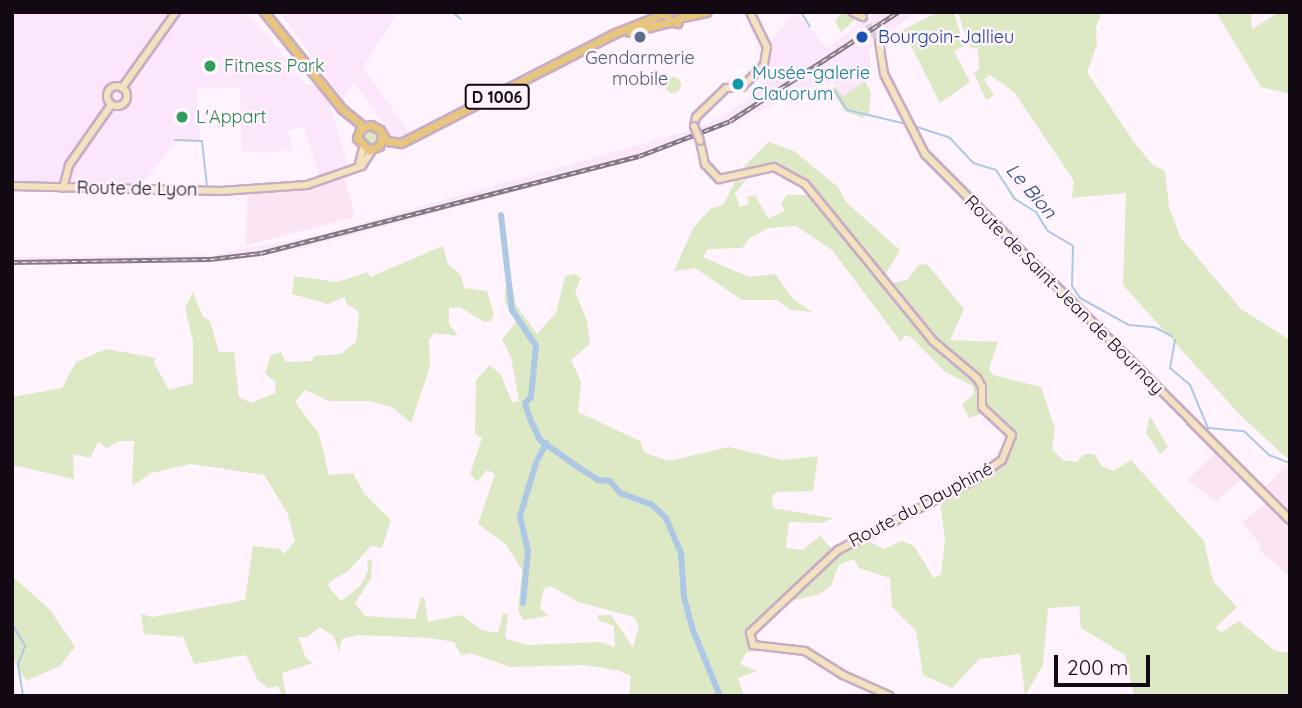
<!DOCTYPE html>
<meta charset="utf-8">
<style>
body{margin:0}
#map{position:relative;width:1302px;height:708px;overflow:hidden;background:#fff3fe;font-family:Quicksand,sans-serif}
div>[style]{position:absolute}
.built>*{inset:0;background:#fce6fb}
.industrial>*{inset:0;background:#fce5f2}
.green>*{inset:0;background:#dde8c5}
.round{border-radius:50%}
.stream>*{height:2px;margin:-1px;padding:0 1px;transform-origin:1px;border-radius:1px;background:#acc8e5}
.river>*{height:6px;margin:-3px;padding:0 3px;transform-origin:3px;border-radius:3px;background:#acc8e5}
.secondary-tunnel>*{height:6px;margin-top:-3px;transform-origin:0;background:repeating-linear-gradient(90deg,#dcd0db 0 6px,transparent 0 9px)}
.roads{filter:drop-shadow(2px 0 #c8acc6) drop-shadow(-2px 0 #c8acc6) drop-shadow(0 2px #c8acc6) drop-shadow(0 -2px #c8acc6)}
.secondary>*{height:6px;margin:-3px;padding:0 3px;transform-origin:3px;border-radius:3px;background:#f3e2be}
.secondary>.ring{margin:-3px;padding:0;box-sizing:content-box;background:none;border:6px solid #f3e2be;border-radius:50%}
.primary>*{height:7px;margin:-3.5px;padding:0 3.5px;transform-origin:3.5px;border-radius:3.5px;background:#e6c57d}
.rail>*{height:4.5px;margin-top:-2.25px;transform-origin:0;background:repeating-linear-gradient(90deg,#fff3fe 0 5px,#857a84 0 10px);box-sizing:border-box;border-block:2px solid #857a84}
.bridges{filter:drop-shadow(2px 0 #c8acc6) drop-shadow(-2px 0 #c8acc6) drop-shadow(0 2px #c8acc6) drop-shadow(0 -2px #c8acc6)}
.secondary-bridge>*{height:6px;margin:-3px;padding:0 3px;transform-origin:3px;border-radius:3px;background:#f3e2be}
.dots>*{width:19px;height:19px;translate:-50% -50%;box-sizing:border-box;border:4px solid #fff3fe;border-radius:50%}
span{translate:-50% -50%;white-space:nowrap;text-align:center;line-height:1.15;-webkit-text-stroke:5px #fff3fe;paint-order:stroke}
.shield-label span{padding:2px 5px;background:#fff3fe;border:2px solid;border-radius:5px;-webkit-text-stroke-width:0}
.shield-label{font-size:16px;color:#130912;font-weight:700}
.transit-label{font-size:18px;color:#164399}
.left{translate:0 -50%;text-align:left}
.service-label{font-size:18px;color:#4e5e75}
.leisure-label{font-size:18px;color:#27864d}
.culture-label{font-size:18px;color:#0d838f}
.street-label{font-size:18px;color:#130912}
.water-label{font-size:19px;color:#264f76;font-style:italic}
.frame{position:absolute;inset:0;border:14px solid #130912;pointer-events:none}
.scale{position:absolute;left:1054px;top:655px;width:96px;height:32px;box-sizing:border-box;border:4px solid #130912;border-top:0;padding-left:9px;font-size:21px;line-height:24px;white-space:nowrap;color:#130912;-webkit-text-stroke:5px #fff3fe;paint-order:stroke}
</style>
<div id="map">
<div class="built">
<i style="clip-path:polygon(12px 12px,244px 12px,269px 37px,305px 85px,315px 85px,329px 103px,348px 165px,320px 176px,303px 126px,288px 131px,293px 151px,242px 152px,240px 87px,197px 89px,200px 140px,176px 141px,141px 186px,12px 184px)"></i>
<i style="clip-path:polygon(280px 12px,398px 12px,363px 67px,411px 135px,397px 142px,354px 82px,343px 99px)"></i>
<i style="clip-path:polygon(795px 12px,827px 48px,877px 12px,916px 12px,869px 49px,871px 66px,863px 73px,867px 80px,843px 97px,833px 82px,810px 88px,701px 137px,697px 128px,727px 114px,756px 93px,768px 71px,765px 65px,775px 36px)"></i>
<i style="clip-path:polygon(692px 130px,696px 139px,630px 161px,295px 250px,217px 261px,216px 254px,316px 236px)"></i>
<i style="clip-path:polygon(209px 255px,211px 261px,12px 264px,12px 257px)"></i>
</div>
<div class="industrial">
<i style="clip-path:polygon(344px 176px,355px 217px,246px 245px,247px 191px,318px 186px)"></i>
<i style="clip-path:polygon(1222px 447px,1263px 489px,1290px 461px,1289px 576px,1260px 550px,1260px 544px,1242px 522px,1267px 503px,1243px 477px,1216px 502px,1187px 480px)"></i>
</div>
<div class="green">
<i style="clip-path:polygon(843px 12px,858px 17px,841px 32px,835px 21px)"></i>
<i style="clip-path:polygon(938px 12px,954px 12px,964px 46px,954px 51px,970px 82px,940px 103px,903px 30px)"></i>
<i style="clip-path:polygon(958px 12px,1102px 12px,1096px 27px,1097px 45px,1087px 72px,1136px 145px,1152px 164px,1165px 171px,1169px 207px,1181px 238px,1241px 309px,1290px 340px,1290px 461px,1239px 414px,1123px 285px,1126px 193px,1072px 198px,1074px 181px,1014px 92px,990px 75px,984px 80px,994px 95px,986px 100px,974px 73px,979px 69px,978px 49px,969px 47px,975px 34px,965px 35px)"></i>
<i style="clip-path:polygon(1216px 12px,1251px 12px,1252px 29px,1279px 12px,1290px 12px,1290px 94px,1261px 87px)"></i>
<i class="round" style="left:665px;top:77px;width:16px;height:16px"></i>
<i style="clip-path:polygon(865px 81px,871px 92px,869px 114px,862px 118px,845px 111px,831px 89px,836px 87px,843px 96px)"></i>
<i class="round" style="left:361px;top:128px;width:18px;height:18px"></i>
<i style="clip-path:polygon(769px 142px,794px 151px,838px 187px,846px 202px,900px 250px,885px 275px,893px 283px,907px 280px,919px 265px,927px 264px,964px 309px,950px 340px,998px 342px,989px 369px,993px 375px,1041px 387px,1055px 428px,1052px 449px,1063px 460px,1076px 462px,1085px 454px,1094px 454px,1102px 466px,1113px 471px,1131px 460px,1204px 541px,1213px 581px,1237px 607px,1215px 628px,1222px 632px,1239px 621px,1275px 651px,1290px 653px,1290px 696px,1134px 696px,1125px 655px,1081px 628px,1079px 606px,1048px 608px,1043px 665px,1025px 696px,1020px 654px,979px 659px,952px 688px,923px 675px,916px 631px,892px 607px,890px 578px,859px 568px,854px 559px,839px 565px,831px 586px,818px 595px,790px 601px,756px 632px,758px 639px,774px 649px,746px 653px,740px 664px,757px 671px,738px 678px,744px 696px,629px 696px,631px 676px,620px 671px,585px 665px,510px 667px,471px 653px,461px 655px,454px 642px,430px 638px,357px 635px,342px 639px,339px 652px,334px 636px,320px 627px,308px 637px,298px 637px,306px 658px,313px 663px,282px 673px,286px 696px,282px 696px,278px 686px,268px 688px,257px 679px,246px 655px,194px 664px,183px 637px,144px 634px,141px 614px,153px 617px,245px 600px,253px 546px,280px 549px,284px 554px,295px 541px,287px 512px,264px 475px,191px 464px,151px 473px,132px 486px,134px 441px,120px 441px,107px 448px,98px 442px,90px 458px,73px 454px,74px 479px,12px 465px,12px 397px,62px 388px,76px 362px,106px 349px,156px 358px,154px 363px,169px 390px,193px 383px,193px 341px,185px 308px,193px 292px,203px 317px,210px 321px,219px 352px,234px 352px,239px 397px,251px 403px,275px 393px,276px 383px,265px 373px,271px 355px,281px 352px,286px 362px,312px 361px,314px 356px,341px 354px,356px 342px,359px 312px,346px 303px,345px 297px,328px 304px,292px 294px,294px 276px,337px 282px,368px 272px,370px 277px,443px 246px,448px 264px,461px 275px,464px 288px,487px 291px,494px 314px,491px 321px,484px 322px,460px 307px,449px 308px,449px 324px,458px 336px,434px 333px,429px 340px,430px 367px,411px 423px,392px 407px,369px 401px,329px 401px,305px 390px,295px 402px,319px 434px,329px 475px,353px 473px,365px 495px,391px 520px,382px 548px,371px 546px,348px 571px,330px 582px,328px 586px,341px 601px,360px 586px,368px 571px,367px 560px,372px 559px,371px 579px,355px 603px,365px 616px,415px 619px,421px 597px,424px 597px,428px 622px,461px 615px,482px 630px,498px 633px,503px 613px,508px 615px,505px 638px,513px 641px,529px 645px,600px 642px,615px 647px,614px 626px,598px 620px,598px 615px,611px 615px,633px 647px,639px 627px,634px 617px,578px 602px,551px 586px,544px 588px,540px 608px,549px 616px,523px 620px,518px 611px,522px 570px,506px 544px,478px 524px,495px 474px,487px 470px,477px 482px,470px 474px,482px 438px,475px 434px,476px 380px,490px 365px,501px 375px,512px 402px,519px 401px,511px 357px,502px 339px,516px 322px,505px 302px,505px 287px,513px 287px,515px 303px,537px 334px,556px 313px,565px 276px,576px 274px,581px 278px,575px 291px,587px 321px,590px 344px,571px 360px,581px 382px,578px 412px,640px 441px,644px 452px,668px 461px,729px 447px,783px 460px,818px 456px,813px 491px,777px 492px,772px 496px,773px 508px,833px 518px,823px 523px,789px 522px,786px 548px,803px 550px,820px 536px,833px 550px,857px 536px,884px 549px,902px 541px,914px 546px,934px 578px,941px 574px,945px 541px,940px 501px,1000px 465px,1017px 437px,1014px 431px,991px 411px,969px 418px,962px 404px,974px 394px,973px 386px,945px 372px,911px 337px,905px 335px,901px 342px,832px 250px,796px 226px,768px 228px,750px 238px,742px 248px,708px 249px,703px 257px,749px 277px,775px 274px,793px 299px,812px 312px,790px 310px,777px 300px,742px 300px,695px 268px,674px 271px,693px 228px,710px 209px,724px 204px,735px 181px,746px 180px,735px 193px,740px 207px,749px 204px,747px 197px,755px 195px,768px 218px,785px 211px,781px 203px,787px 195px,809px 195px,811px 187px,772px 166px,746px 171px,744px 166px)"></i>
<i style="clip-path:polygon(1150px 416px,1168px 447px,1160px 454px,1146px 432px)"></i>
<i style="clip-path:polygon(12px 576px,50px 610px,75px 647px,60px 666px,26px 681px,12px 657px)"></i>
</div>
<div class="stream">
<i style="left:452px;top:12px;width:11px;rotate:38deg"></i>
<i style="left:801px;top:12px;width:17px;rotate:59deg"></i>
<i style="left:181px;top:14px;width:3px;rotate:-45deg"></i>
<i style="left:835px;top:91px;width:22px;rotate:58deg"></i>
<i style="left:847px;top:110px;width:61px;rotate:13.3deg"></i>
<i style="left:914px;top:126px;width:38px;rotate:18deg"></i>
<i style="left:950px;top:138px;width:34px;rotate:47deg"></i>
<i style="left:973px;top:163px;width:24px;rotate:17deg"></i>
<i style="left:996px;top:170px;width:35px;rotate:57deg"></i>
<i style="left:1015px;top:199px;width:25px;rotate:32deg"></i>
<i style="left:1036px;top:212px;width:22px;rotate:58deg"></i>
<i style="left:1048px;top:231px;width:29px;rotate:31deg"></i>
<i style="left:1073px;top:246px;width:40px;rotate:91.4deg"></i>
<i style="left:1072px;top:286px;width:14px;rotate:56deg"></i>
<i style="left:1080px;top:298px;width:56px;rotate:28.9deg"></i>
<i style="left:1129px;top:325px;width:25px;rotate:5deg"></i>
<i style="left:1154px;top:327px;width:20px;rotate:27deg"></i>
<i style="left:175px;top:140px;width:27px;rotate:2deg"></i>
<i style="left:202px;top:141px;width:45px;rotate:83.7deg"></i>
<i style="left:1175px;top:340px;width:28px;rotate:100deg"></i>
<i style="left:1170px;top:368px;width:26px;rotate:40deg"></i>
<i style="left:1190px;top:385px;width:47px;rotate:67.3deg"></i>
<i style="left:1208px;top:428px;width:36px;rotate:5deg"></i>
<i style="left:1244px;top:431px;width:35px;rotate:44deg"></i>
<i style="left:1269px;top:455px;width:22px;rotate:21deg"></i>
<i style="left:12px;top:624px;width:26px;rotate:59deg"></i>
<i style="left:25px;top:646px;width:19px;rotate:111deg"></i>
<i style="left:18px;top:664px;width:32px;rotate:81deg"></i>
</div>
<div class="river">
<i style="left:501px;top:215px;width:96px;rotate:83.4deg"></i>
<i style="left:512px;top:310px;width:43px;rotate:56.3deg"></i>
<i style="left:536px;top:346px;width:51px;rotate:95.6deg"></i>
<i style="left:531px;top:397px;width:8px;rotate:135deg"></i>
<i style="left:525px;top:403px;width:19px;rotate:72deg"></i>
<i style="left:531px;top:421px;width:21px;rotate:65deg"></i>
<i style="left:540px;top:440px;width:47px;rotate:35.4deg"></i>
<i style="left:578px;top:467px;width:24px;rotate:33deg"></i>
<i style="left:598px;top:480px;width:12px;rotate:5deg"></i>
<i style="left:610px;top:481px;width:16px;rotate:50deg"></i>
<i style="left:620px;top:493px;width:33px;rotate:20deg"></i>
<i style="left:651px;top:504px;width:21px;rotate:43deg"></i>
<i style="left:666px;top:518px;width:39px;rotate:67deg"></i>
<i style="left:681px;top:554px;width:43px;rotate:86deg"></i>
<i style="left:684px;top:597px;width:34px;rotate:75deg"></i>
<i style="left:693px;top:630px;width:71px;rotate:67.8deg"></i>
<i style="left:538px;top:459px;width:18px;rotate:-63deg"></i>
<i style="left:523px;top:603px;width:52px;rotate:-84.5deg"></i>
<i style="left:528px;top:551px;width:36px;rotate:-103deg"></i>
<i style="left:520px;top:516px;width:55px;rotate:-73.2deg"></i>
</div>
<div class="secondary-tunnel">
<i style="left:863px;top:17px;width:30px;rotate:57deg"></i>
</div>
<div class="roads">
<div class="secondary">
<i style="left:853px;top:12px;width:11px;rotate:27deg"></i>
<i style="left:879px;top:42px;width:32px;rotate:81deg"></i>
<i style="left:884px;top:74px;width:90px;rotate:62.9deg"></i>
<i style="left:925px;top:154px;width:517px;rotate:45.08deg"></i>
<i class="ring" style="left:107px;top:86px;width:14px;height:14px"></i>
<i style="left:122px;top:88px;width:93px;rotate:-54.6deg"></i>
<i style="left:694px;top:126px;width:9px;rotate:-77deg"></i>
<i style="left:696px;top:117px;width:42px;rotate:-44deg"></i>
<i style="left:726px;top:88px;width:16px;rotate:-4deg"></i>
<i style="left:742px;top:87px;width:31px;rotate:-45deg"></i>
<i style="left:764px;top:65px;width:18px;rotate:-81deg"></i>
<i style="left:767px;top:47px;width:39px;rotate:-116deg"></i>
<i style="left:700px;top:141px;width:24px;rotate:78deg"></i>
<i style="left:705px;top:164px;width:21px;rotate:47deg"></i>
<i style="left:719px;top:179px;width:56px;rotate:-12.3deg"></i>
<i style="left:774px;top:167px;width:35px;rotate:29deg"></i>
<i style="left:805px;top:184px;width:203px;rotate:50.8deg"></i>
<i style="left:933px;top:341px;width:57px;rotate:40.1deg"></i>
<i style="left:977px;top:378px;width:10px;rotate:61deg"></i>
<i style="left:982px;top:387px;width:20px;rotate:90deg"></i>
<i style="left:982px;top:407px;width:41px;rotate:43deg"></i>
<i style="left:1012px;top:435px;width:27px;rotate:112deg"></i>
<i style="left:1002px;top:460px;width:39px;rotate:145deg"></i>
<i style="left:970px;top:482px;width:148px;rotate:152.7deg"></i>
<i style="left:838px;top:550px;width:121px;rotate:136.7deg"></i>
<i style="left:750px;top:633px;width:12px;rotate:76deg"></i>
<i style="left:753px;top:645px;width:52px;rotate:6.6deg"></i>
<i style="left:805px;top:651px;width:45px;rotate:32.3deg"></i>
<i style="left:843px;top:675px;width:51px;rotate:24.1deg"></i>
<i style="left:359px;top:164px;width:16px;rotate:-76deg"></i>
<i style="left:12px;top:186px;width:209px;rotate:1.4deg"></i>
<i style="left:221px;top:191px;width:86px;rotate:-4deg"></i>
<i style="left:307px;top:185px;width:58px;rotate:-19.1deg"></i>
<i style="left:362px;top:166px;width:19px;rotate:-58deg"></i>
<i style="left:63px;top:188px;width:24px;rotate:-75deg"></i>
<i style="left:69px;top:165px;width:73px;rotate:-55deg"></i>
</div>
<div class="primary">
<i style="left:264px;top:12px;width:124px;rotate:51.2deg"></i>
<i style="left:342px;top:109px;width:28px;rotate:39deg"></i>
<i style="left:683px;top:17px;width:24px;rotate:-12deg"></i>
<i style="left:668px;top:19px;width:10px;rotate:24deg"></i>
<i style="left:677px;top:23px;width:12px;rotate:-66deg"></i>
<i style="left:629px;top:32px;width:42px;rotate:-13.7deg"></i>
<i style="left:382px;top:137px;width:9px;rotate:108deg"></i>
<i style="left:379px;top:146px;width:11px;rotate:158deg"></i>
<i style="left:369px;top:150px;width:17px;rotate:-135deg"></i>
<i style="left:357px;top:138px;width:11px;rotate:-68deg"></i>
<i style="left:361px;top:128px;width:10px;rotate:-17deg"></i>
<i style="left:371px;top:125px;width:10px;rotate:29deg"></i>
<i style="left:380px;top:130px;width:13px;rotate:58deg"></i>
<i style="left:387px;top:141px;width:14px;rotate:8deg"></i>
<i style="left:401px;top:143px;width:238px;rotate:-27.2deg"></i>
<i style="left:613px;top:34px;width:59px;rotate:-21.8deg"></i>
</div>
</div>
<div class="rail">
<i style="left:12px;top:262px;width:198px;rotate:-0.9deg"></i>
<i style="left:210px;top:259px;width:51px;rotate:-6.7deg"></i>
<i style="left:261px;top:253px;width:390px;rotate:-14.4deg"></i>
<i style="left:639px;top:156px;width:97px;rotate:-21deg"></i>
<i style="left:730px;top:121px;width:200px;rotate:-33deg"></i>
</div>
<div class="bridges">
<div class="secondary-bridge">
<i style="left:694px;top:126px;width:16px;rotate:68deg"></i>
</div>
</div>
<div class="dots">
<i style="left:640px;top:37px;background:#5c6f8a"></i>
<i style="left:862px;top:37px;background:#1a4fb4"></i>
<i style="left:210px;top:66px;background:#2e9e5b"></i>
<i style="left:738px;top:84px;background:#0f9aa8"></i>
<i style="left:182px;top:117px;background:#2e9e5b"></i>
</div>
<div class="shield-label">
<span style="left:497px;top:97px">D 1006</span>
</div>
<div class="transit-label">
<span class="left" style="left:878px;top:37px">Bourgoin-Jallieu</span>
</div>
<div class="service-label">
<span style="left:640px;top:69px">Gendarmerie<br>mobile</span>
</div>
<div class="leisure-label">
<span class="left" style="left:224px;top:66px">Fitness Park</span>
<span class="left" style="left:196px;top:117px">L'Appart</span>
</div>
<div class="culture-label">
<span class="left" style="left:752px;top:84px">Musée-galerie<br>Clauorum</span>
</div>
<div class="street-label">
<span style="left:137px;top:189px;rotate:1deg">Route de Lyon</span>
<span style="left:1064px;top:295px;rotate:45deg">Route de Saint-Jean de Bournay</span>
<span style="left:921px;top:505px;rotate:-28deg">Route du Dauphiné</span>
</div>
<div class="water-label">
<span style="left:1031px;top:191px;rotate:49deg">Le Bion</span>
</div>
<div class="frame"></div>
<div class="scale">200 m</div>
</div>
